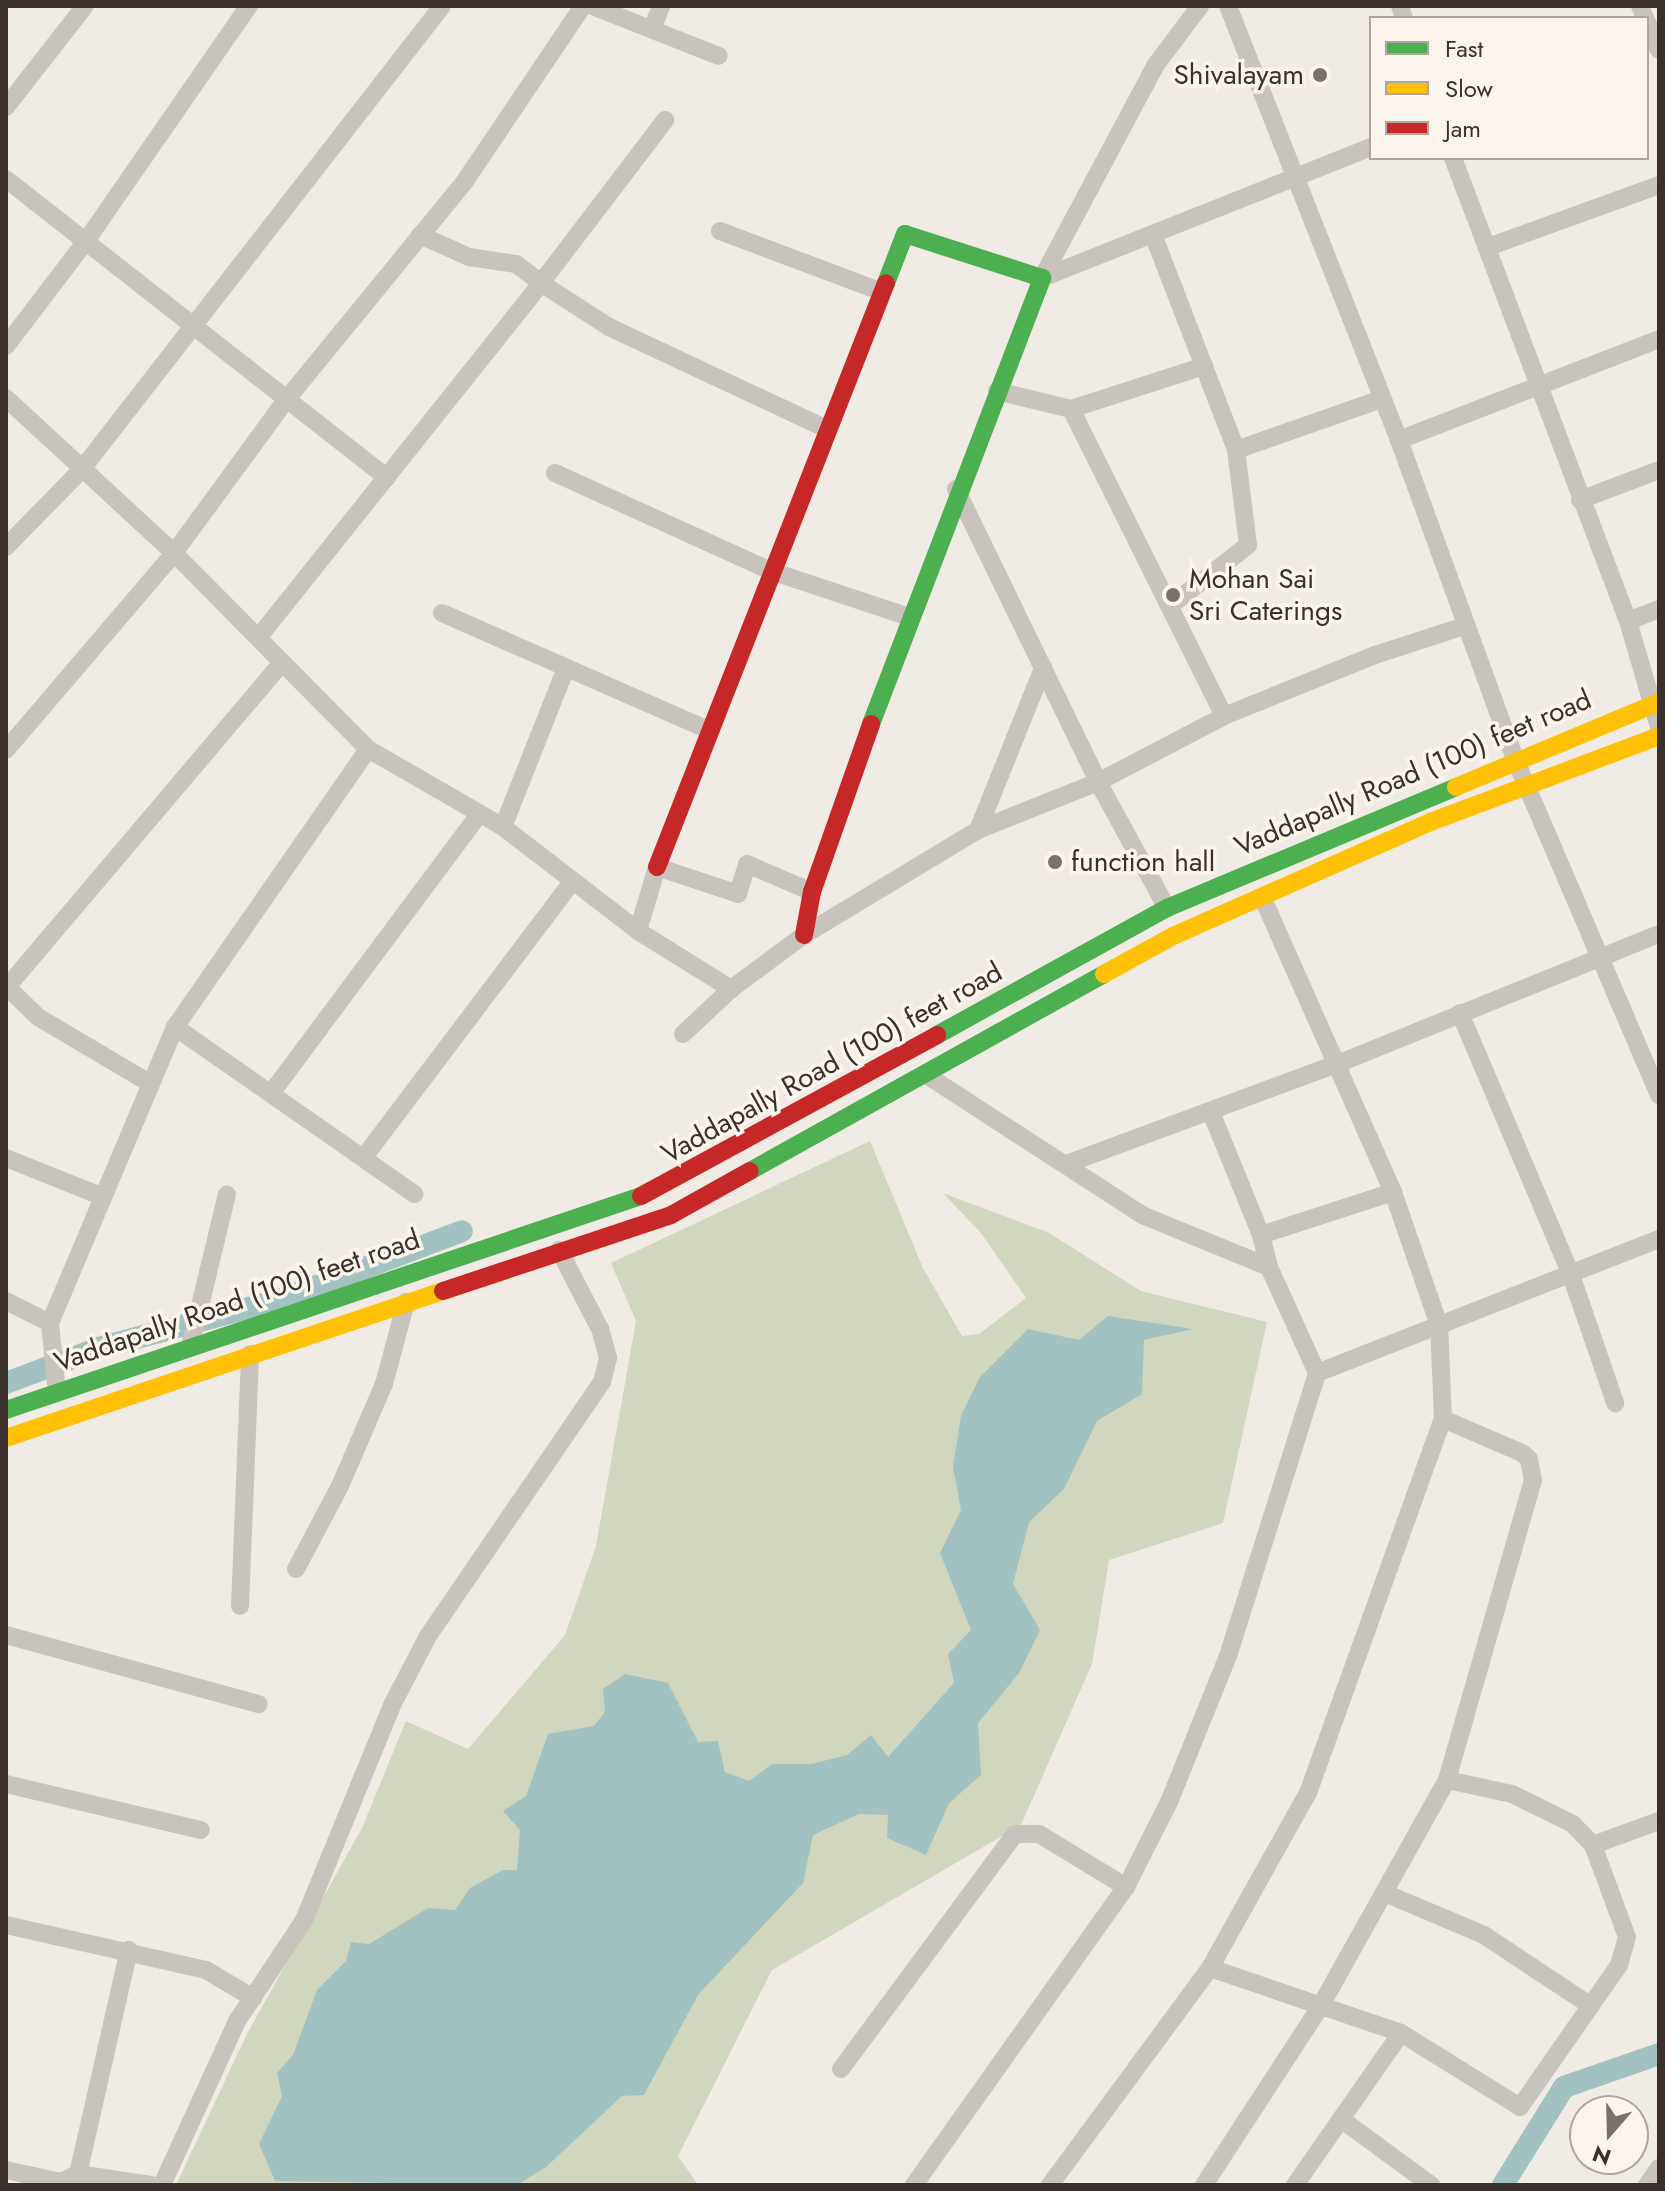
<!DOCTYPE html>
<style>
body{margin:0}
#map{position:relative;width:1665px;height:2191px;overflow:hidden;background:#f0ebe5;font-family:Jost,sans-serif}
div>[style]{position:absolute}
.green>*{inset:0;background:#d1d6bf}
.water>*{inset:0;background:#a1c2c1}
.canal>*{height:22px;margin:-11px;padding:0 11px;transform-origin:11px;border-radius:11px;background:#a1c2c1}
.street>*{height:18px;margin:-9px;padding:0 9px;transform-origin:9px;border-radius:9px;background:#c9c3be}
.fast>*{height:18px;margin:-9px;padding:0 9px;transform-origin:9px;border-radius:9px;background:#4caf50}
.slow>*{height:18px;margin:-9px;padding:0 9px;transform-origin:9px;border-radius:9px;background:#ffc107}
.jam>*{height:18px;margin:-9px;padding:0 9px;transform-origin:9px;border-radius:9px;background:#c62828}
.dots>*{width:22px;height:22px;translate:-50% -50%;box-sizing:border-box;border:4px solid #fbf5ee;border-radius:50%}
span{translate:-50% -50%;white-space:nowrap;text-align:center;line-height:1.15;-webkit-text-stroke:7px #fbf5ee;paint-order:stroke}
.poi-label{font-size:28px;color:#3b302b}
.right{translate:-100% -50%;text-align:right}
.left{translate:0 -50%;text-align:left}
.street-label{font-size:28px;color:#3b302b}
.frame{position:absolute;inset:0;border:8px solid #3b302b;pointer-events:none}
.legend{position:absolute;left:1369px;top:16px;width:280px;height:144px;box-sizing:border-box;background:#fbf5ee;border:2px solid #aea6a0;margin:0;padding:10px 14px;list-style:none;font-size:24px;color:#3b302b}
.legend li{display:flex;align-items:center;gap:16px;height:40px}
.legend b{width:40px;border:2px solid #aea6a0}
.north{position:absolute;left:1569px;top:2095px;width:80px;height:80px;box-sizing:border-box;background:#fbf5ee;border:2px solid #aea6a0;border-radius:50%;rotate:200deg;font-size:22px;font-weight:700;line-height:32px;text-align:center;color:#3b302b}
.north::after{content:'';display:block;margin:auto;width:28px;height:36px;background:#7a716c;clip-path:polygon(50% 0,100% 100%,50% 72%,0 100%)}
</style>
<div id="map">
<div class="green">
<i style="clip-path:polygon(870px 1141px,923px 1268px,962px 1336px,979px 1334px,1026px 1298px,981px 1233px,943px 1193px,1049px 1233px,1141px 1291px,1267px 1322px,1223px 1523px,1109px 1560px,1092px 1664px,1021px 1825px,772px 1970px,678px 2156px,698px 2185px,176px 2185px,248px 2032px,362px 1828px,406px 1721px,468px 1749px,565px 1635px,596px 1546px,636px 1321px,611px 1263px)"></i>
</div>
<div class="water">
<i style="clip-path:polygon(1108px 1316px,1193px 1329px,1144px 1340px,1142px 1394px,1097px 1421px,1064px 1489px,1029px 1522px,1013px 1584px,1040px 1630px,1019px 1673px,978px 1723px,981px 1775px,949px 1803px,926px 1855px,887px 1838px,888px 1815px,859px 1814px,813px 1835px,803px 1883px,698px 1995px,644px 2095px,622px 2096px,546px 2167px,517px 2185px,275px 2181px,259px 2144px,282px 2096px,277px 2073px,293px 2055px,317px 1990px,346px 1961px,351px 1942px,369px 1944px,428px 1908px,455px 1910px,470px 1888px,503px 1870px,517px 1870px,520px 1830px,503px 1811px,526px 1796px,548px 1734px,594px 1726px,605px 1712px,603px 1689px,625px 1674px,668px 1683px,698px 1742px,718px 1741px,725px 1772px,749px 1781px,772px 1764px,811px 1764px,847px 1755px,871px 1735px,888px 1757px,954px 1683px,948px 1654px,971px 1630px,940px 1553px,961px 1510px,953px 1467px,961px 1416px,980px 1377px,1028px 1329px,1079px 1340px)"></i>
</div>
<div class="canal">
<i style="left:6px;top:1383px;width:99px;rotate:-20.6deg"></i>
<i style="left:99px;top:1348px;width:193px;rotate:-15deg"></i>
<i style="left:285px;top:1298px;width:189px;rotate:-20.7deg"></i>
<i style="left:1503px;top:2185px;width:115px;rotate:-58.1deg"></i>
<i style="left:1564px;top:2087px;width:101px;rotate:-19.2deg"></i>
</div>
<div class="street">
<i style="left:592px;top:6px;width:136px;rotate:21.5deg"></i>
<i style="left:1228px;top:6px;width:466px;rotate:68.5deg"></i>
<i style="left:1399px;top:440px;width:339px;rotate:70deg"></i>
<i style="left:1515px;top:759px;width:366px;rotate:66.8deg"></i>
<i style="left:1400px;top:6px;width:13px;rotate:72deg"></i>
<i style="left:1640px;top:6px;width:13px;rotate:67deg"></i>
<i style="left:1647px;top:22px;width:30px;rotate:67deg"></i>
<i style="left:653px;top:27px;width:22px;rotate:-69deg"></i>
<i style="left:6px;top:107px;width:128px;rotate:-52deg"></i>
<i style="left:1453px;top:158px;width:495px;rotate:69.3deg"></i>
<i style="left:1628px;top:621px;width:110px;rotate:73.7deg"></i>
<i style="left:6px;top:179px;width:484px;rotate:38.1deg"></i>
<i style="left:720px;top:231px;width:173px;rotate:20.6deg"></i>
<i style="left:420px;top:235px;width:54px;rotate:24.2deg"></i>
<i style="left:469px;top:257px;width:48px;rotate:8.5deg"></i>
<i style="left:516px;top:264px;width:31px;rotate:37deg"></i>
<i style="left:541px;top:283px;width:205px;rotate:-52.7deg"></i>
<i style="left:1154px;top:237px;width:228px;rotate:68.9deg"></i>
<i style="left:1236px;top:450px;width:155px;rotate:-19.3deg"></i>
<i style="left:1488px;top:247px;width:182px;rotate:-19.9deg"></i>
<i style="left:1042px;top:278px;width:354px;rotate:-21.7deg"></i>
<i style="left:1042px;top:278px;width:240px;rotate:-61.9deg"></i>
<i style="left:1155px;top:66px;width:75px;rotate:-53.1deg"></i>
<i style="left:6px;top:346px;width:132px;rotate:-52.7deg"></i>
<i style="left:86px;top:241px;width:286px;rotate:-55.3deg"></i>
<i style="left:997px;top:391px;width:76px;rotate:13.7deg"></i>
<i style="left:1071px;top:409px;width:140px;rotate:-17.9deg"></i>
<i style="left:6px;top:398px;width:229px;rotate:42.7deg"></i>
<i style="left:174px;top:553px;width:276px;rotate:45.3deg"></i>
<i style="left:368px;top:749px;width:156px;rotate:30deg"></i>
<i style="left:503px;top:827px;width:170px;rotate:37.6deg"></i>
<i style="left:638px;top:931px;width:110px;rotate:31.9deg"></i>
<i style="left:1071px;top:409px;width:343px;rotate:63.5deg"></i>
<i style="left:1399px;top:440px;width:279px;rotate:-21.2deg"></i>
<i style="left:555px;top:473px;width:237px;rotate:24.4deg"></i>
<i style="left:771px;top:571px;width:145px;rotate:18.4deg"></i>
<i style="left:956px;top:489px;width:326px;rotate:64.1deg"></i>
<i style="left:1098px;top:782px;width:144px;rotate:61.3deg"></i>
<i style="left:1580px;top:500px;width:85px;rotate:-20.8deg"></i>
<i style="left:6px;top:547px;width:109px;rotate:-45.7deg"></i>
<i style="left:82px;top:469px;width:586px;rotate:-52.13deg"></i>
<i style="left:1170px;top:606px;width:99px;rotate:-38deg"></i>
<i style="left:1248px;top:545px;width:96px;rotate:-97.2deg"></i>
<i style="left:442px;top:613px;width:292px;rotate:23.7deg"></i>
<i style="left:1628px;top:621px;width:33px;rotate:-21deg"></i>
<i style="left:258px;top:638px;width:454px;rotate:-51.4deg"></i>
<i style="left:541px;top:283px;width:81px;rotate:32.9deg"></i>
<i style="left:609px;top:327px;width:241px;rotate:25.1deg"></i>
<i style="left:6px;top:750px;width:259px;rotate:-49.5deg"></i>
<i style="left:174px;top:553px;width:190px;rotate:-53.8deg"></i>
<i style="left:286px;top:400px;width:283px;rotate:-50.7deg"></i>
<i style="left:465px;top:181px;width:211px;rotate:-56deg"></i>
<i style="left:503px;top:827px;width:171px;rotate:-68.4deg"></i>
<i style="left:978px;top:830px;width:175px;rotate:-68.1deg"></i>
<i style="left:638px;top:931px;width:67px;rotate:-73.5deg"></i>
<i style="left:657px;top:867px;width:85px;rotate:18.4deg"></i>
<i style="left:738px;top:894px;width:31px;rotate:-73deg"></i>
<i style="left:747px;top:864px;width:71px;rotate:23.3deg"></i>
<i style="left:6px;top:986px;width:45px;rotate:44.1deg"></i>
<i style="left:38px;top:1017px;width:129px;rotate:30.7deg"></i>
<i style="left:7px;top:987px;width:425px;rotate:-49.7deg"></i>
<i style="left:1460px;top:1013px;width:281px;rotate:67deg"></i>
<i style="left:1570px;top:1272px;width:139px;rotate:71deg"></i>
<i style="left:175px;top:1027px;width:292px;rotate:34.9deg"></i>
<i style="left:683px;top:1034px;width:66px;rotate:-43.2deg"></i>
<i style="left:731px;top:989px;width:91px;rotate:-36.5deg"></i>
<i style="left:804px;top:935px;width:203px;rotate:-31.1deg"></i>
<i style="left:978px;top:830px;width:129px;rotate:-21.8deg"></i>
<i style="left:1098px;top:782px;width:142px;rotate:-27.6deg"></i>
<i style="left:1224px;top:716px;width:163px;rotate:-22deg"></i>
<i style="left:1375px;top:655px;width:94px;rotate:-18deg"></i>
<i style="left:925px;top:1074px;width:259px;rotate:33deg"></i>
<i style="left:1142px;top:1215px;width:137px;rotate:22.3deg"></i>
<i style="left:272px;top:1092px;width:347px;rotate:-53.3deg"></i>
<i style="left:1211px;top:1112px;width:133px;rotate:67.9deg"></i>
<i style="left:1261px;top:1235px;width:33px;rotate:76deg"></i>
<i style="left:1269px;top:1267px;width:116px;rotate:65.6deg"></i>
<i style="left:364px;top:1157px;width:346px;rotate:-52.9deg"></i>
<i style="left:6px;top:1158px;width:102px;rotate:21.8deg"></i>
<i style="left:1069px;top:1163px;width:286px;rotate:-20.3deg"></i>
<i style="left:1337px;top:1064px;width:347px;rotate:-22deg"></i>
<i style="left:1261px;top:1235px;width:139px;rotate:-18deg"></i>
<i style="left:6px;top:1301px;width:49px;rotate:26.6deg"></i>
<i style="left:190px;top:1347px;width:157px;rotate:-76.4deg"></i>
<i style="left:57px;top:1393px;width:70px;rotate:-95.7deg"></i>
<i style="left:50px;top:1323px;width:321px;rotate:-67.1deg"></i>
<i style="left:175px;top:1027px;width:338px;rotate:-55.2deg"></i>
<i style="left:296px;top:1569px;width:94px;rotate:-62.1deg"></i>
<i style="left:340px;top:1486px;width:111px;rotate:-66.7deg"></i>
<i style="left:384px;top:1384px;width:85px;rotate:-75deg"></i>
<i style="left:240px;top:1606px;width:252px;rotate:-87.7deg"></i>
<i style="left:6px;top:1635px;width:262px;rotate:15.3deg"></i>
<i style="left:6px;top:1784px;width:200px;rotate:13.3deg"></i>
<i style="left:1593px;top:1845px;width:70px;rotate:-20deg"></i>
<i style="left:1387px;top:1894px;width:105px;rotate:22.9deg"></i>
<i style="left:1484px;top:1935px;width:128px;rotate:33.6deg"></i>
<i style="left:6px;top:1925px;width:205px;rotate:12.7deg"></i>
<i style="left:206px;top:1970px;width:55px;rotate:30.8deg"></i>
<i style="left:1210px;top:1968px;width:202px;rotate:18.8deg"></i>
<i style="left:1401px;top:2033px;width:185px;rotate:124.9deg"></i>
<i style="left:1401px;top:2033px;width:140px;rotate:31.9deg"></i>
<i style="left:1520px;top:2107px;width:173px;rotate:-55.1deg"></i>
<i style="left:1619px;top:1965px;width:29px;rotate:-74deg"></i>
<i style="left:1627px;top:1937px;width:98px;rotate:-110.3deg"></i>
<i style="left:1593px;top:1845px;width:29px;rotate:-134deg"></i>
<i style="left:1573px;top:1824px;width:68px;rotate:-153.8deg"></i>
<i style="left:1512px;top:1794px;width:66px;rotate:-167.8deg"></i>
<i style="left:841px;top:2069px;width:292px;rotate:-53.5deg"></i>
<i style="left:1015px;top:1834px;width:24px"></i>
<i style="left:1039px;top:1834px;width:102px;rotate:31.3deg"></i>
<i style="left:1341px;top:2119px;width:112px;rotate:36.3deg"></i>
<i style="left:6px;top:2170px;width:56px;rotate:12.3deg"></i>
<i style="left:61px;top:2182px;width:19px;rotate:-25deg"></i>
<i style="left:78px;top:2174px;width:75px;rotate:8.5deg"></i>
<i style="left:78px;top:2174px;width:230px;rotate:-77.2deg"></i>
<i style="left:162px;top:2185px;width:180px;rotate:-65.4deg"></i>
<i style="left:237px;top:2021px;width:121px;rotate:-56.4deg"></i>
<i style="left:304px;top:1920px;width:232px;rotate:-67.7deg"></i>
<i style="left:392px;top:1705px;width:78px;rotate:-62.4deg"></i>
<i style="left:428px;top:1636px;width:308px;rotate:-55.6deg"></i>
<i style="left:602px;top:1382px;width:25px;rotate:-76deg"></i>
<i style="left:608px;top:1358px;width:30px;rotate:-105deg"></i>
<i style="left:600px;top:1329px;width:89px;rotate:-117.4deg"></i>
<i style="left:914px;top:2185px;width:366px;rotate:-54.6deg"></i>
<i style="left:1126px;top:1887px;width:95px;rotate:-63.2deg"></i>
<i style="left:1169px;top:1802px;width:157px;rotate:-68deg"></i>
<i style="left:1228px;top:1656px;width:297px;rotate:-72.5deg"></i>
<i style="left:1317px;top:1373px;width:367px;rotate:-21.4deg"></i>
<i style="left:1050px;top:2185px;width:270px;rotate:-53.6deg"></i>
<i style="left:1210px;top:1968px;width:201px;rotate:-60.8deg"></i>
<i style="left:1308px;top:1793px;width:398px;rotate:-70.2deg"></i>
<i style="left:1443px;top:1419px;width:94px;rotate:-92.4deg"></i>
<i style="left:1439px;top:1325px;width:141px;rotate:-109.1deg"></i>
<i style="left:1393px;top:1192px;width:321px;rotate:-113.9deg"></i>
<i style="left:1204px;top:2185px;width:212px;rotate:-56.9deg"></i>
<i style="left:1320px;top:2007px;width:260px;rotate:-60.8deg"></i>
<i style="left:1447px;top:1780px;width:312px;rotate:-74deg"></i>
<i style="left:1533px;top:1480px;width:21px;rotate:-101deg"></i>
<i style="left:1529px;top:1459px;width:9px;rotate:-139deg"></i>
<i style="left:1522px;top:1453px;width:86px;rotate:-156.7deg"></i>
<i style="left:1647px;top:2185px;width:21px;rotate:-55deg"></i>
</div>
<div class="fast">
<i style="left:871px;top:724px;width:478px;rotate:-69deg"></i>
<i style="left:1042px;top:278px;width:144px;rotate:-162.2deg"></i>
<i style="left:905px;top:234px;width:53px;rotate:111.2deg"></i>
<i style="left:937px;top:1035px;width:263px;rotate:-28.9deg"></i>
<i style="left:1167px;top:908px;width:313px;rotate:-22.7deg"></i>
<i style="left:750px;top:1171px;width:405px;rotate:-29.1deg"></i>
<i style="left:6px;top:1410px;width:670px;rotate:-18.62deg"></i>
</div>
<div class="slow">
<i style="left:1456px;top:787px;width:220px;rotate:-22.7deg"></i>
<i style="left:1104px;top:974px;width:79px;rotate:-28.8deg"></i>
<i style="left:1173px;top:936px;width:284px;rotate:-23.9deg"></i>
<i style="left:1433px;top:821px;width:241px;rotate:-20.6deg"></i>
<i style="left:6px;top:1438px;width:461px;rotate:-18.6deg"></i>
</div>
<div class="jam">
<i style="left:657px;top:867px;width:627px;rotate:-68.59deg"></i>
<i style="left:804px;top:935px;width:44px;rotate:-79.5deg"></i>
<i style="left:812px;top:892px;width:178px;rotate:-70.6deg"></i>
<i style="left:641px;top:1196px;width:337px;rotate:-28.5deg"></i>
<i style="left:443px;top:1291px;width:240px;rotate:-18.4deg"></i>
<i style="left:671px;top:1215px;width:90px;rotate:-29.1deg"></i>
</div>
<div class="dots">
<i style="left:1320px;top:75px;background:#7a716c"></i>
<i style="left:1173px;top:595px;background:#7a716c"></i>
<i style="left:1055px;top:862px;background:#7a716c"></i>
</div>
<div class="poi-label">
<span class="right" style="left:1304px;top:75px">Shivalayam</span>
<span class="left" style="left:1189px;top:595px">Mohan Sai<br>Sri Caterings</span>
<span class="left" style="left:1071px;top:862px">function hall</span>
</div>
<div class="street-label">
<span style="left:1413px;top:773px;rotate:-23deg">Vaddapally Road (100) feet road</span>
<span style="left:832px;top:1063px;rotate:-29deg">Vaddapally Road (100) feet road</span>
<span style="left:237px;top:1301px;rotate:-19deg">Vaddapally Road (100) feet road</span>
</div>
<div class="frame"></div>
<ul class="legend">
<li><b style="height:10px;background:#4caf50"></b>Fast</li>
<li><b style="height:10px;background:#ffc107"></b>Slow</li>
<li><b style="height:10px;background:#c62828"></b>Jam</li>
</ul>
<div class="north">N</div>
</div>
